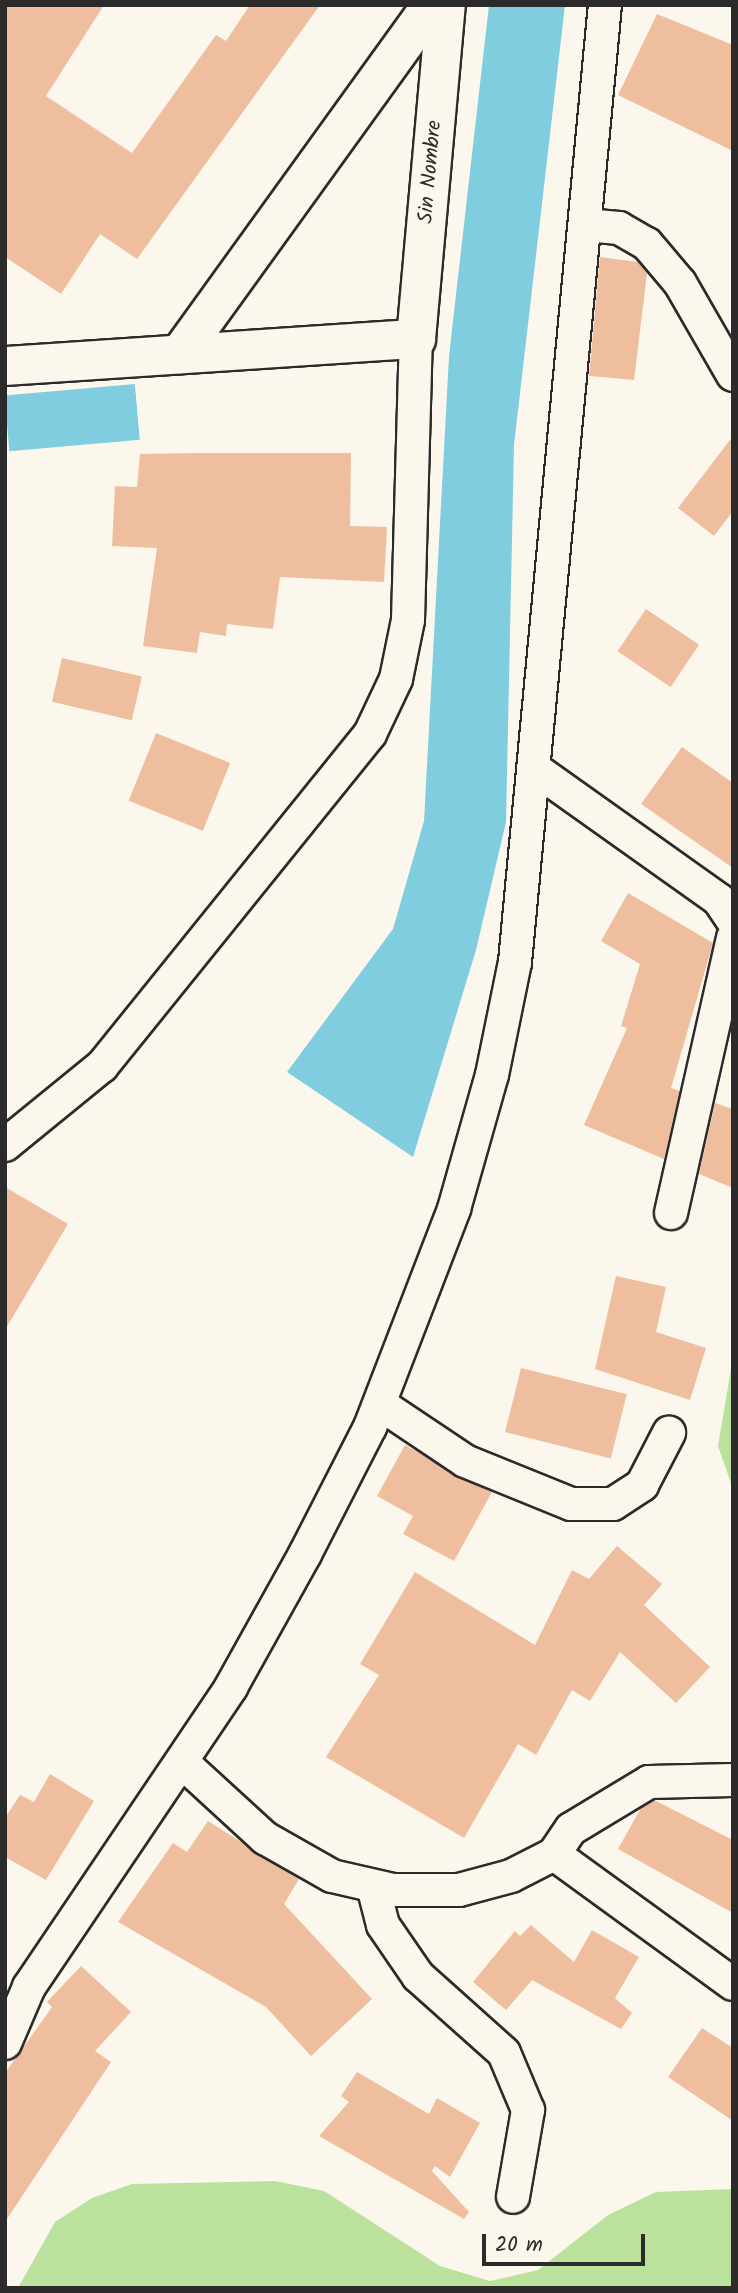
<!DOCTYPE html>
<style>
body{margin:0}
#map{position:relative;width:738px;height:2293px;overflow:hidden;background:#fbf7ec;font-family:Kalam,sans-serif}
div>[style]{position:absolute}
.green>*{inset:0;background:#bbe29d}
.water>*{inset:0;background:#80cddf;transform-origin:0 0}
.pier>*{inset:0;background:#fbf7ec}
.building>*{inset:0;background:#efbe9f;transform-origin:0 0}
.roads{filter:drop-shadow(2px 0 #2b2b2b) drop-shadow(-2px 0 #2b2b2b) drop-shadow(0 2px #2b2b2b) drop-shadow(0 -2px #2b2b2b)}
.service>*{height:32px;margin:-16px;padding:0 16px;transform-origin:16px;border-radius:16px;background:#fbf7ec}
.minor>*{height:38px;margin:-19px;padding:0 19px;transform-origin:19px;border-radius:19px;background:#fbf7ec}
span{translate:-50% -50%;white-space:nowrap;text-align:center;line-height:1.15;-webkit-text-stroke:5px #fbf7ec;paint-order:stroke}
.street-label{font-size:21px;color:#2b2b2b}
.frame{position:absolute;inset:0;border:7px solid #2b2b2b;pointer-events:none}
.scale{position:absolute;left:482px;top:2234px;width:163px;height:32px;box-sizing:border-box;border:4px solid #2b2b2b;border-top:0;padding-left:9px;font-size:21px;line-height:24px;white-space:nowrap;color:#2b2b2b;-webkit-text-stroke:5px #fbf7ec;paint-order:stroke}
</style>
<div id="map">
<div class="green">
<i style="clip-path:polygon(733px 1357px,733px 1489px,718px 1446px)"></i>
<i style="clip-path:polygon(275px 2181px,324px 2191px,440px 2266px,490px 2281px,538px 2270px,608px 2215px,656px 2192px,733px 2189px,733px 2288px,18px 2288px,55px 2222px,92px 2198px,132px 2184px)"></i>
</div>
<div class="water">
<i style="clip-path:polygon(489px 5px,565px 5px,514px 445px,506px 822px,476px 950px,413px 1157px,287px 1072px,393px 929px,424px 821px,449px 356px)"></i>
<i style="left:135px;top:384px;width:56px;height:131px;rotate:85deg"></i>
</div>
<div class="pier">
<i style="clip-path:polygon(445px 356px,449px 356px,442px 415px,442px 414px)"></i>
<i style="clip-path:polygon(135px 384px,139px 384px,143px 440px,140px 440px)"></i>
</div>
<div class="building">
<i style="clip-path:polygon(5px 5px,104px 5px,46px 96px,132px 153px,216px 35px,226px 41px,250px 5px,320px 5px,137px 259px,100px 234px,61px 294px,5px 257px)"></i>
<i style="clip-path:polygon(657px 14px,733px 45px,733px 151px,618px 95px)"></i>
<i style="clip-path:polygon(600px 257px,638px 262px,647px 273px,634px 380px,589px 376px)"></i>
<i style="clip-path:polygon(733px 436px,733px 511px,714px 536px,678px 508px)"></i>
<i style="clip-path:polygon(196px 453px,351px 453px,350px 526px,387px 527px,384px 582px,280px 577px,273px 629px,227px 624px,226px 636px,200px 632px,197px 653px,143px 646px,157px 548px,112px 546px,115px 486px,137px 487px,140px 454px)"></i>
<i style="left:646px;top:609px;width:64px;height:51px;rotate:34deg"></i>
<i style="left:62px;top:658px;width:82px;height:45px;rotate:13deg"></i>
<i style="left:156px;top:733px;width:80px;height:73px;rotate:22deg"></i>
<i style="clip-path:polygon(682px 747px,733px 783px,733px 868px,641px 804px)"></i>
<i style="clip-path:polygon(628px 893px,713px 943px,671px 1088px,680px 1091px,664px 1159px,584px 1125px,627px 1028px,621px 1026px,640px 964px,601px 941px)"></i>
<i style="clip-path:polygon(715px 1103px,733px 1109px,733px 1188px,699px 1174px)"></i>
<i style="clip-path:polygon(5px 1187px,68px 1224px,5px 1330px)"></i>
<i style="clip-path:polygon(616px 1276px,666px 1287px,656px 1332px,706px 1348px,690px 1400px,595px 1369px)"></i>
<i style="left:521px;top:1368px;width:109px;height:66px;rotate:14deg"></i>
<i style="clip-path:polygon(405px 1445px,492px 1492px,454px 1561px,403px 1534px,413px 1516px,377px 1496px)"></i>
<i style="clip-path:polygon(617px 1546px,662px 1584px,644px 1605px,710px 1667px,676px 1703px,620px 1652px,590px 1701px,572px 1690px,536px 1755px,518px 1744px,464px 1838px,326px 1757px,379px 1675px,360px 1664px,415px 1572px,535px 1645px,572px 1570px,589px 1579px)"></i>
<i style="clip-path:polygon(50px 1774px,94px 1801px,46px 1880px,5px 1857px,5px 1818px,20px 1795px,34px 1802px)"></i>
<i style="clip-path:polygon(654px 1800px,733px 1840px,733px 1913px,618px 1849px,641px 1808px)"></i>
<i style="clip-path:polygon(208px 1821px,299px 1879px,284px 1904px,372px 1999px,311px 2056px,266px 2007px,118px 1922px,173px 1843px,187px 1852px)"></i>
<i style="clip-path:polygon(531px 1925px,574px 1962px,592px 1930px,639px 1957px,615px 1998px,632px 2013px,621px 2029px,532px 1980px,506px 2010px,473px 1982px,515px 1931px,520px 1936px)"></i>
<i style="clip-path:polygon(81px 1966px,131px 2012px,95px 2051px,111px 2062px,5px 2222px,5px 2073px,52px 2007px,47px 2002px)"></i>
<i style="clip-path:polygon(702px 2028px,733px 2048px,733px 2121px,668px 2077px)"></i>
<i style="clip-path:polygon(357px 2072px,429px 2114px,437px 2098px,480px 2123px,450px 2177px,435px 2166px,432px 2171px,469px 2212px,464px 2219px,319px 2136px,349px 2102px,341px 2096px)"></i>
</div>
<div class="roads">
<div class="service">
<i style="left:585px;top:225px;width:34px;rotate:5deg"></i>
<i style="left:619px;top:228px;width:32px;rotate:30deg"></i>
<i style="left:647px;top:244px;width:51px;rotate:49.8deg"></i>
<i style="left:680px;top:283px;width:106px;rotate:60.1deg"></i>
<i style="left:535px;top:769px;width:226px;rotate:35.4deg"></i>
<i style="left:719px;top:900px;width:25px;rotate:56deg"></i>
<i style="left:5px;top:1145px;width:125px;rotate:-39.2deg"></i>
<i style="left:102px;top:1066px;width:427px;rotate:-51.1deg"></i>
<i style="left:370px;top:734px;width:61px;rotate:-64.7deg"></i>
<i style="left:396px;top:679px;width:60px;rotate:-78.5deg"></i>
<i style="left:408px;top:620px;width:281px;rotate:-88.4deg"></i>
<i style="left:671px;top:1213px;width:282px;rotate:-77.3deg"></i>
<i style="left:380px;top:1404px;width:102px;rotate:33.8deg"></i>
<i style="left:465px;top:1461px;width:114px;rotate:22.1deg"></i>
<i style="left:571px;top:1504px;width:42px"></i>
<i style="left:613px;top:1504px;width:35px;rotate:-33deg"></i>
<i style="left:642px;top:1485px;width:59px;rotate:-62.6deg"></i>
<i style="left:182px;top:1762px;width:113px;rotate:42.5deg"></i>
<i style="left:265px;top:1838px;width:77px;rotate:29.6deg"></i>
<i style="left:332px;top:1876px;width:63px;rotate:12.9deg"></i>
<i style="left:393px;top:1890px;width:66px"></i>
<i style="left:459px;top:1890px;width:54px;rotate:-15.1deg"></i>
<i style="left:511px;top:1876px;width:48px;rotate:-27.1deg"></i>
<i style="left:554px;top:1854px;width:30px;rotate:-56deg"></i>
<i style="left:571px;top:1829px;width:91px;rotate:-31.1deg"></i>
<i style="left:649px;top:1782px;width:84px;rotate:-1.4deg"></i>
<i style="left:554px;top:1854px;width:221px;rotate:36deg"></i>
<i style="left:373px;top:1886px;width:40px;rotate:75.6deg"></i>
<i style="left:383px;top:1925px;width:62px;rotate:55.5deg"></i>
<i style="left:418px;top:1976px;width:115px;rotate:41.8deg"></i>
<i style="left:504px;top:2053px;width:62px;rotate:67.2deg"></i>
<i style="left:528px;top:2110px;width:88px;rotate:99.8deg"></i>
<i style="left:5px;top:2043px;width:61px;rotate:-66.8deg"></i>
<i style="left:29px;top:1987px;width:362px;rotate:-56deg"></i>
<i style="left:231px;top:1687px;width:152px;rotate:-60.9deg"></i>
<i style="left:305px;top:1554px;width:143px;rotate:-62.9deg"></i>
<i style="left:370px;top:1427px;width:234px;rotate:-68.9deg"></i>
<i style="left:454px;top:1209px;width:139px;rotate:-74.2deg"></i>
<i style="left:492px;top:1075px;width:115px;rotate:-78.5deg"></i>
<i style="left:515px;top:962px;width:961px;rotate:-84.63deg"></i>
</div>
<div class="minor">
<i style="left:180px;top:354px;width:430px;rotate:-54.2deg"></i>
<i style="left:5px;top:366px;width:412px;rotate:-3.8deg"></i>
<i style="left:416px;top:339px;width:335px;rotate:-84.9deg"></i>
</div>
</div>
<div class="street-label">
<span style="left:431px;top:172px;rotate:-85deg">Sin Nombre</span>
</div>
<div class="frame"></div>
<div class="scale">20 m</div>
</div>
